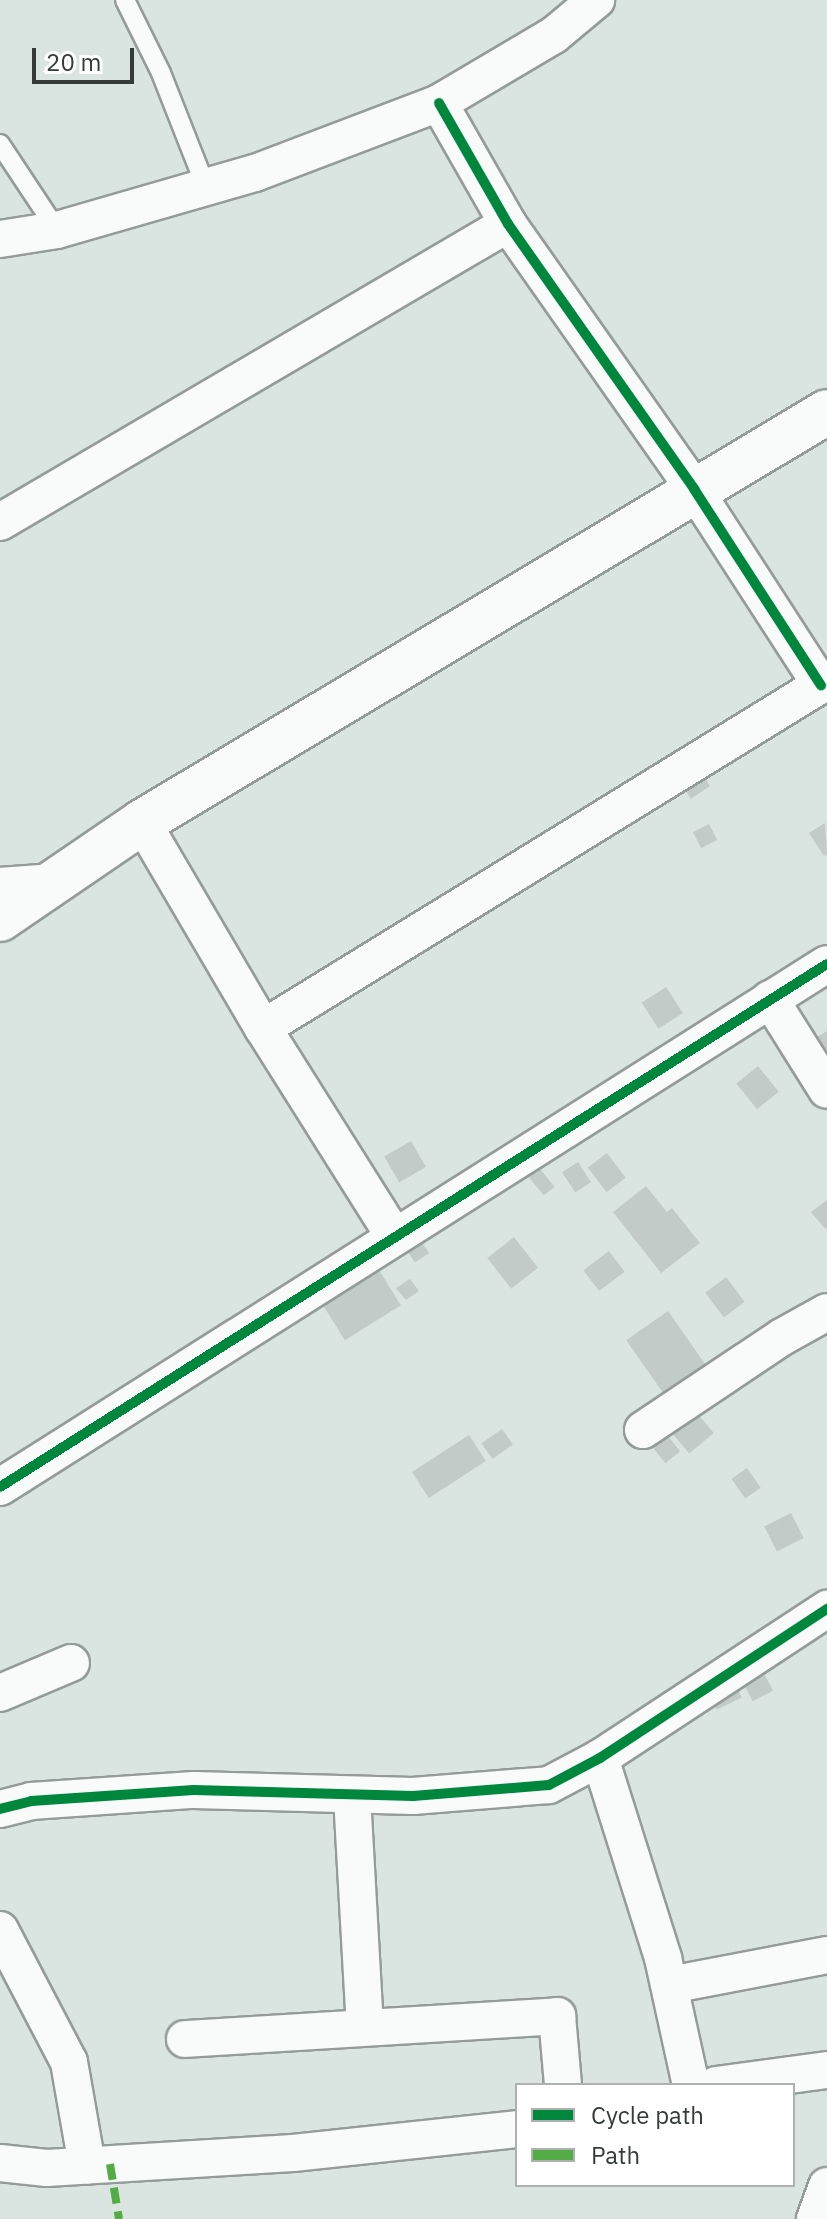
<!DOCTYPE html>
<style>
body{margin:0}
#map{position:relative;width:827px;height:2219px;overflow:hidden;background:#dae5e2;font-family:"IBM Plex Sans",sans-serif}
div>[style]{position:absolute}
.building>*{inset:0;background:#c3cbc9;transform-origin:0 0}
.roads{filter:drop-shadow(2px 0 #949c99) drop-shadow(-2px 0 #949c99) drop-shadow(0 2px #949c99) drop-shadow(0 -2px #949c99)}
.service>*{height:18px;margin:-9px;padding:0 9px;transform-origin:9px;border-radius:9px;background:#f9fbfb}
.minor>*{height:36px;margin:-18px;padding:0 18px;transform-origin:18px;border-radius:18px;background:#f9fbfb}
.primary>*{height:44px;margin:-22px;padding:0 22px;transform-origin:22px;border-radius:22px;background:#f9fbfb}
.quiet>*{height:8px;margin-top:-4px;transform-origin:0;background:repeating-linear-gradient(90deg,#54ac46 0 16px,transparent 0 24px)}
.cycleway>*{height:10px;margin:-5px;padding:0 5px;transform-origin:5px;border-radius:5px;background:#00873e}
span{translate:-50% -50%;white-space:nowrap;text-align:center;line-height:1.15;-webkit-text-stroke:6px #fff;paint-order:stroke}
.legend{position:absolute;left:515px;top:2083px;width:280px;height:104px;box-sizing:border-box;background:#fff;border:2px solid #aeb1b0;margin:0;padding:10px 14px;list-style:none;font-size:24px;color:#343b39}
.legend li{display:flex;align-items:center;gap:16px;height:40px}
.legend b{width:40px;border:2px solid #aeb1b0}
.scale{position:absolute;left:32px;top:48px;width:102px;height:36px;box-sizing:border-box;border:4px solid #343b39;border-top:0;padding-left:10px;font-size:24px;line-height:28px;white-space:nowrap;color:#343b39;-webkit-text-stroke:6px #fff;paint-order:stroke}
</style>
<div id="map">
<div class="building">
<i style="left:700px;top:771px;width:18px;height:23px;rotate:56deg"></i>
<i style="clip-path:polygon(825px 823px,827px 854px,824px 856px,809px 833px)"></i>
<i style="left:709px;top:824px;width:18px;height:18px;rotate:63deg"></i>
<i style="left:666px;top:987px;width:31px;height:29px;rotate:57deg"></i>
<i style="clip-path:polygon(827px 1031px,827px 1051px,817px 1037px)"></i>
<i style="left:758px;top:1066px;width:33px;height:28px;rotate:51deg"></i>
<i style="left:411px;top:1141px;width:30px;height:31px;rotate:60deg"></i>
<i style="left:607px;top:1153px;width:31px;height:24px;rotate:53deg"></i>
<i style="left:578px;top:1162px;width:24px;height:19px;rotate:57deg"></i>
<i style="left:537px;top:1165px;width:28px;height:14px;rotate:51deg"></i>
<i style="clip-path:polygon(646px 1186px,667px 1212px,672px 1208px,700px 1243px,661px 1273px,613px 1212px)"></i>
<i style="clip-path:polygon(827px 1200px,827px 1227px,825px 1229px,811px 1212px)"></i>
<i style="left:514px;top:1237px;width:39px;height:34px;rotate:52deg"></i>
<i style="left:419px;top:1238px;width:18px;height:17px;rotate:56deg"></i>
<i style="left:609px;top:1251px;width:26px;height:32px;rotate:53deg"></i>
<i style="left:377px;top:1267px;width:45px;height:66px;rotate:58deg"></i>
<i style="left:726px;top:1277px;width:31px;height:26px;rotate:53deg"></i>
<i style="clip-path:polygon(410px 1279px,419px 1291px,406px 1300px,396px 1288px)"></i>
<i style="left:668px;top:1311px;width:72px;height:51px;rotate:55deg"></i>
<i style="left:697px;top:1413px;width:26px;height:32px;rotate:50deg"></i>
<i style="left:502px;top:1429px;width:19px;height:25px;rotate:55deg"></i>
<i style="left:469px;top:1435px;width:31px;height:68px;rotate:57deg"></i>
<i style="left:667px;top:1435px;width:21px;height:19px;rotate:51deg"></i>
<i style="left:747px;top:1468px;width:24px;height:19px;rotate:55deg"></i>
<i style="left:791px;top:1513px;width:28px;height:30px;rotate:63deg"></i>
<i style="left:759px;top:1664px;width:30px;height:23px;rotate:62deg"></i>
<i style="left:732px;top:1677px;width:23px;height:28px;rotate:65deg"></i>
</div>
<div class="roads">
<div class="service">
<i style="left:125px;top:0;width:81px;rotate:63.7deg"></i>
<i style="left:161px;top:73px;width:123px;rotate:68.5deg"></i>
<i style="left:0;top:144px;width:103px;rotate:56.5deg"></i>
</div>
<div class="minor">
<i style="left:439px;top:103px;width:139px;rotate:60.3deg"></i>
<i style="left:508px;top:224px;width:324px;rotate:54.9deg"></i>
<i style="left:694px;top:489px;width:234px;rotate:57.1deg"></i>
<i style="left:0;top:239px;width:58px;rotate:-9deg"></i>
<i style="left:57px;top:230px;width:206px;rotate:-16.1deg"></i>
<i style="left:255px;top:173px;width:197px;rotate:-20.8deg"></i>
<i style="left:439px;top:103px;width:134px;rotate:-30.6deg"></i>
<i style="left:554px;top:35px;width:55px;rotate:-39.8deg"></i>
<i style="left:0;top:522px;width:589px;rotate:-30.4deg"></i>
<i style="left:142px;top:822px;width:239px;rotate:59.6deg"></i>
<i style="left:263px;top:1028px;width:246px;rotate:57.8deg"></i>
<i style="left:0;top:886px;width:54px;rotate:-4.2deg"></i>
<i style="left:770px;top:999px;width:107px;rotate:57.9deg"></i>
<i style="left:263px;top:1028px;width:662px;rotate:-31.6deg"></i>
<i style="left:643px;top:1430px;width:167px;rotate:-33.8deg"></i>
<i style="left:782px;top:1337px;width:51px;rotate:-29.1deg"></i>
<i style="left:0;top:1487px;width:978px;rotate:-32.31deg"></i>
<i style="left:0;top:1693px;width:77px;rotate:-22.9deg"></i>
<i style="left:600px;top:1758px;width:210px;rotate:72.5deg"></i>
<i style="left:663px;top:1958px;width:130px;rotate:77.6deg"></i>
<i style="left:352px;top:1796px;width:230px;rotate:86.8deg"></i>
<i style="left:0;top:1809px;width:32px;rotate:-14deg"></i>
<i style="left:31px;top:1801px;width:163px;rotate:-3.9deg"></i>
<i style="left:194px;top:1790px;width:219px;rotate:1.6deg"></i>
<i style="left:413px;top:1796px;width:136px;rotate:-4.6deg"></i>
<i style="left:549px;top:1785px;width:58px;rotate:-27.9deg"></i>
<i style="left:600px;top:1758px;width:272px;rotate:-33.3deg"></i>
<i style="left:0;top:1930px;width:149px;rotate:62.4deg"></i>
<i style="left:69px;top:2062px;width:105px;rotate:80.1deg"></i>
<i style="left:670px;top:1985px;width:160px;rotate:-10.8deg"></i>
<i style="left:185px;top:2039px;width:373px;rotate:-3.5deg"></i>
<i style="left:557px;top:2016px;width:69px;rotate:85deg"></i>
<i style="left:716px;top:2085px;width:112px;rotate:-7.7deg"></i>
<i style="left:0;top:2163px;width:47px;rotate:6.1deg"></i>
<i style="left:47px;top:2168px;width:246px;rotate:-3.5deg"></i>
<i style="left:293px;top:2153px;width:225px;rotate:-6.1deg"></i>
<i style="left:815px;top:2219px;width:35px;rotate:-70deg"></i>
</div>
<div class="primary">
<i style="left:0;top:919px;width:172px;rotate:-34.3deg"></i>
<i style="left:142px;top:822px;width:798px;rotate:-30.9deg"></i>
</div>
</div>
<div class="quiet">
<i style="left:110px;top:2164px;width:56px;rotate:80.7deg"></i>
</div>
<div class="cycleway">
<i style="left:439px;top:103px;width:139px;rotate:60.3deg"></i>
<i style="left:508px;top:224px;width:324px;rotate:54.9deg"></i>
<i style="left:694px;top:489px;width:234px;rotate:57.1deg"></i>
<i style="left:0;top:1487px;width:978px;rotate:-32.31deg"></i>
<i style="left:0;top:1809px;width:32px;rotate:-14deg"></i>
<i style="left:31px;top:1801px;width:163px;rotate:-3.9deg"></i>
<i style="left:194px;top:1790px;width:219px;rotate:1.6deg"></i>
<i style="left:413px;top:1796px;width:136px;rotate:-4.6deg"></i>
<i style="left:549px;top:1785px;width:58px;rotate:-27.9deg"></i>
<i style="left:600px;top:1758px;width:272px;rotate:-33.3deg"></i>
</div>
<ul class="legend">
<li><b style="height:10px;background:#00873e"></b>Cycle path</li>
<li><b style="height:10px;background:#54ac46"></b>Path</li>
</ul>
<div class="scale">20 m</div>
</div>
